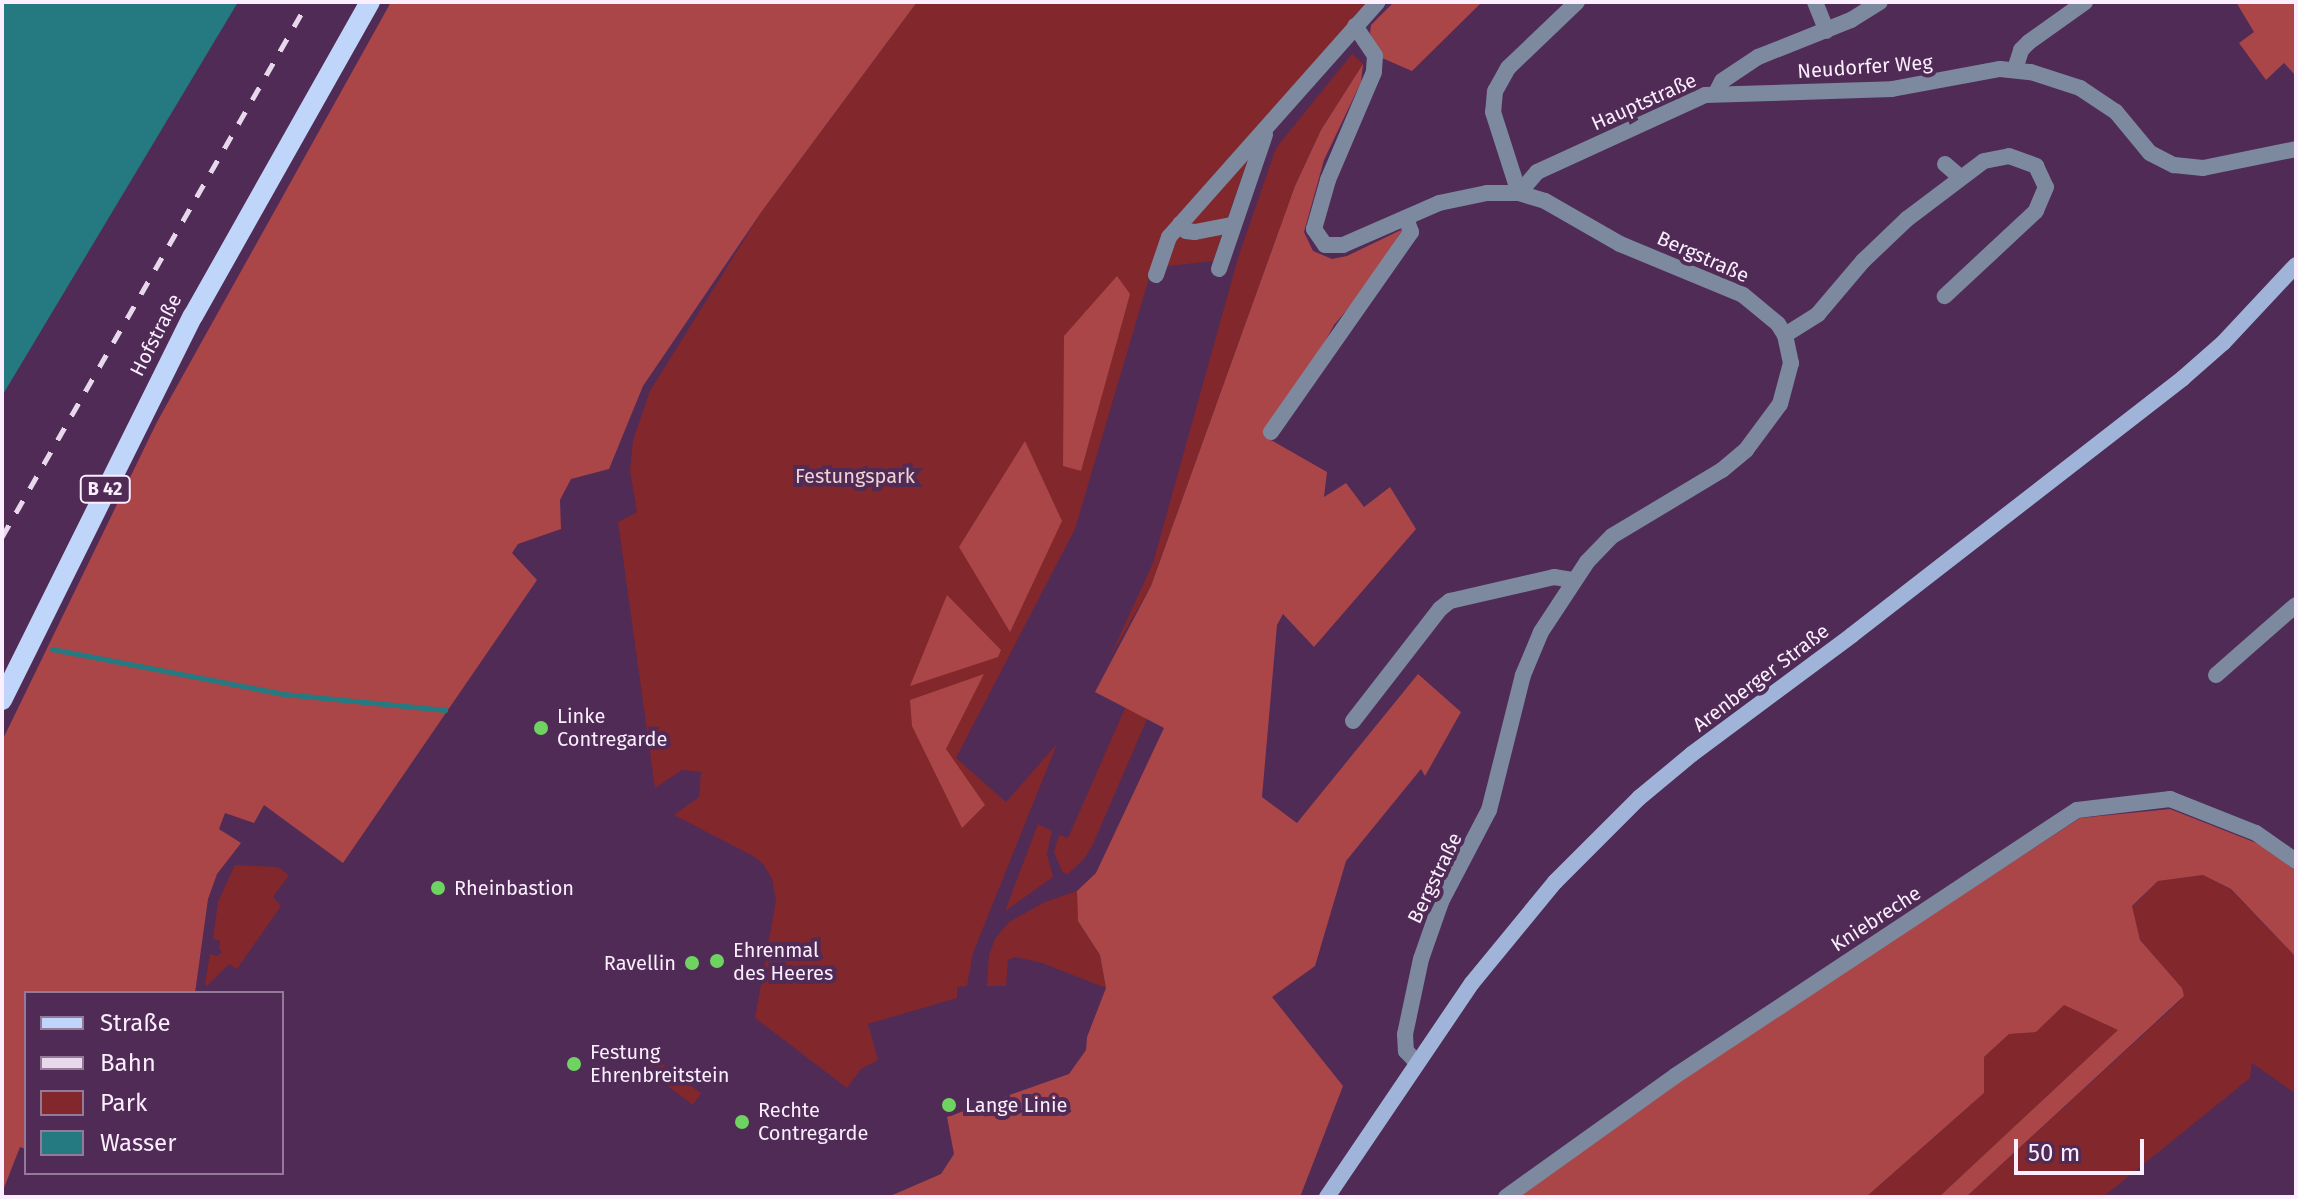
<!DOCTYPE html>
<meta charset="utf-8">
<style>
body{margin:0}
#map{position:relative;width:2298px;height:1199px;overflow:hidden;background:#4f2b56;font-family:"Fira Sans",sans-serif}
div>[style]{position:absolute}
.green>*{inset:0;background:#82272c;transform-origin:0 0}
.forest>*{inset:0;background:#aa4648}
.water>*{inset:0;background:#247a80}
.stream>*{height:5px;margin:-2.5px;padding:0 2.5px;transform-origin:2.5px;border-radius:2.5px;background:#247a80}
.minor>*{height:16px;margin:-8px;padding:0 8px;transform-origin:8px;border-radius:8px;background:#7c899f}
.secondary>*{height:16px;margin:-8px;padding:0 8px;transform-origin:8px;border-radius:8px;background:#9fb4d8}
.primary>*{height:20px;margin:-10px;padding:0 10px;transform-origin:10px;border-radius:10px;background:#bfd5fa}
.rail>*{height:5px;margin-top:-2.5px;transform-origin:0;background:repeating-linear-gradient(90deg,#e8d8eb 0 14px,transparent 0 28px)}
.dots>*{width:22px;height:22px;translate:-50% -50%;box-sizing:border-box;border:4px solid #4f2b56;border-radius:50%}
span{translate:-50% -50%;white-space:nowrap;text-align:center;line-height:1.15;-webkit-text-stroke:8px #4f2b56;paint-order:stroke}
.shield-label span{padding:2px 6px;background:#4f2b56;border:2px solid;border-radius:6px;-webkit-text-stroke-width:0}
.shield-label{font-size:18px;color:#fbeefe;font-weight:700}
.street-label{font-size:20px;color:#fbeefe}
.park-label{font-size:20px;color:#efd2d1}
.poi-label{font-size:20px;color:#fbeefe}
.left{translate:0 -50%;text-align:left}
.right{translate:-100% -50%;text-align:right}
.frame{position:absolute;inset:0;border:4px solid #fbeefe;pointer-events:none}
.legend{position:absolute;left:24px;top:991px;width:260px;height:184px;box-sizing:border-box;background:#4f2b56;border:2px solid #947999;margin:0;padding:10px 14px;list-style:none;font-size:24px;color:#fbeefe}
.legend li{display:flex;align-items:center;gap:16px;height:40px}
.legend b{width:40px;border:2px solid #947999}
.scale{position:absolute;left:2014px;top:1139px;width:130px;height:36px;box-sizing:border-box;border:4px solid #fbeefe;border-top:0;padding-left:10px;font-size:24px;line-height:28px;white-space:nowrap;color:#fbeefe;-webkit-text-stroke:6px #4f2b56;paint-order:stroke}
</style>
<div id="map">
<div class="green">
<i style="clip-path:polygon(917px 2px,1371px 2px,1260px 123px,1213px 261px,1152px 268px,1075px 529px,956px 758px,1006px 802px,1057px 744px,973px 953px,967px 986px,957px 987px,957px 998px,868px 1024px,878px 1060px,861px 1069px,847px 1088px,755px 1018px,776px 900px,772px 879px,764px 865px,755px 857px,674px 815px,699px 797px,701px 772px,682px 770px,655px 788px,618px 522px,637px 512px,630px 471px,633px 440px,650px 391px,762px 211px)"></i>
<i style="clip-path:polygon(1352px 54px,1363px 64px,1321px 130px,1295px 186px,1151px 586px,1109px 659px,1153px 563px,1238px 258px,1276px 148px)"></i>
<i style="clip-path:polygon(1126px 706px,1147px 719px,1093px 844px,1084px 859px,1068px 874px,1063px 873px,1054px 852px,1059px 835px,1068px 838px)"></i>
<i style="clip-path:polygon(1038px 824px,1052px 831px,1047px 854px,1053px 877px,1005px 911px)"></i>
<i style="clip-path:polygon(235px 865px,278px 867px,289px 875px,273px 897px,281px 906px,237px 969px,229px 964px,207px 986px,205px 984px,210px 954px,217px 956px,222px 952px,219px 948px,220px 941px,213px 939px,218px 902px)"></i>
<i style="clip-path:polygon(2203px 875px,2230px 889px,2296px 957px,2296px 1094px,2252px 1063px,2250px 1078px,2103px 1197px,1966px 1197px,2181px 1000px,2182px 988px,2140px 940px,2132px 907px,2158px 881px)"></i>
<i style="clip-path:polygon(1077px 891px,1078px 921px,1100px 955px,1106px 988px,1042px 963px,1015px 957px,1008px 960px,1006px 986px,987px 986px,989px 955px,995px 939px,1009px 922px,1045px 902px)"></i>
<i style="clip-path:polygon(2064px 1005px,2119px 1030px,1939px 1197px,1866px 1197px,1984px 1093px,1984px 1057px,2009px 1034px,2036px 1032px)"></i>
<i style="left:654px;top:1058px;width:59px;height:14px;rotate:37deg"></i>
</div>
<div class="forest">
<i style="clip-path:polygon(391px 2px,917px 2px,762px 211px,643px 386px,609px 469px,571px 479px,560px 500px,561px 529px,518px 544px,512px 553px,537px 580px,343px 863px,264px 805px,254px 823px,225px 813px,219px 829px,241px 843px,217px 874px,208px 899px,195px 993px,26px 993px,26px 1149px,20px 1147px,2px 1193px,2px 741px,157px 422px)"></i>
<i style="clip-path:polygon(1394px 2px,1482px 2px,1412px 71px,1382px 58px,1370px 33px,1371px 25px)"></i>
<i style="clip-path:polygon(2236px 2px,2296px 2px,2296px 76px,2284px 63px,2266px 80px,2239px 43px,2254px 32px)"></i>
<i style="clip-path:polygon(1363px 64px,1361px 82px,1324px 160px,1304px 232px,1313px 251px,1332px 259px,1347px 256px,1403px 229px,1362px 292px,1334px 325px,1312px 366px,1264px 436px,1327px 472px,1324px 497px,1346px 483px,1364px 507px,1390px 487px,1416px 529px,1314px 647px,1283px 614px,1277px 625px,1262px 797px,1297px 823px,1418px 674px,1461px 712px,1425px 776px,1421px 769px,1346px 861px,1315px 966px,1272px 997px,1343px 1086px,1300px 1197px,888px 1197px,941px 1174px,954px 1154px,947px 1117px,1069px 1074px,1086px 1050px,1087px 1037px,1106px 988px,1100px 955px,1078px 921px,1077px 891px,1096px 873px,1164px 728px,1095px 692px,1151px 586px,1295px 186px,1321px 130px)"></i>
<i style="clip-path:polygon(1117px 276px,1130px 294px,1081px 471px,1063px 466px,1064px 336px)"></i>
<i style="clip-path:polygon(1025px 441px,1062px 521px,1010px 632px,959px 547px)"></i>
<i style="clip-path:polygon(947px 595px,1001px 650px,998px 657px,910px 686px)"></i>
<i style="clip-path:polygon(984px 674px,946px 749px,985px 805px,962px 828px,912px 726px,910px 700px)"></i>
<i style="clip-path:polygon(2170px 809px,2259px 844px,2296px 871px,2296px 957px,2231px 889px,2203px 875px,2158px 881px,2132px 906px,2140px 940px,2182px 988px,2184px 996px,1966px 1197px,1939px 1197px,2118px 1030px,2064px 1005px,2036px 1032px,2009px 1034px,1984px 1057px,1984px 1093px,1866px 1197px,1518px 1197px,1658px 1093px,2080px 818px)"></i>
</div>
<div class="water">
<i style="clip-path:polygon(2px 2px,238px 2px,2px 396px)"></i>
</div>
<div class="stream">
<i style="left:52px;top:649px;width:236px;rotate:11deg"></i>
<i style="left:284px;top:694px;width:162px;rotate:5.7deg"></i>
</div>
<div class="minor">
<i style="left:1577px;top:2px;width:95px;rotate:136.3deg"></i>
<i style="left:1508px;top:68px;width:26px;rotate:119deg"></i>
<i style="left:1495px;top:91px;width:21px;rotate:95deg"></i>
<i style="left:1493px;top:112px;width:85px;rotate:72.2deg"></i>
<i style="left:1519px;top:193px;width:28px;rotate:-49deg"></i>
<i style="left:1537px;top:172px;width:185px;rotate:-24.6deg"></i>
<i style="left:1705px;top:95px;width:187px;rotate:-1.8deg"></i>
<i style="left:1892px;top:89px;width:110px;rotate:-10.5deg"></i>
<i style="left:2000px;top:69px;width:31px;rotate:6deg"></i>
<i style="left:2031px;top:72px;width:52px;rotate:18.1deg"></i>
<i style="left:2080px;top:88px;width:43px;rotate:33.7deg"></i>
<i style="left:2116px;top:112px;width:53px;rotate:50.3deg"></i>
<i style="left:2150px;top:153px;width:27px;rotate:27deg"></i>
<i style="left:2174px;top:165px;width:29px;rotate:6deg"></i>
<i style="left:2203px;top:168px;width:95px;rotate:-11.5deg"></i>
<i style="left:1815px;top:2px;width:31px;rotate:68deg"></i>
<i style="left:1355px;top:26px;width:36px;rotate:56deg"></i>
<i style="left:1375px;top:56px;width:16px;rotate:94deg"></i>
<i style="left:1374px;top:72px;width:117px;rotate:113.1deg"></i>
<i style="left:1328px;top:180px;width:51px;rotate:105.9deg"></i>
<i style="left:1314px;top:229px;width:19px;rotate:55deg"></i>
<i style="left:1325px;top:245px;width:18px"></i>
<i style="left:1343px;top:245px;width:105px;rotate:-23.6deg"></i>
<i style="left:1439px;top:203px;width:49px;rotate:-11.8deg"></i>
<i style="left:1487px;top:193px;width:32px"></i>
<i style="left:1519px;top:193px;width:27px;rotate:17deg"></i>
<i style="left:1545px;top:201px;width:86px;rotate:29.8deg"></i>
<i style="left:1620px;top:244px;width:133px;rotate:22.5deg"></i>
<i style="left:1743px;top:295px;width:45px;rotate:39.6deg"></i>
<i style="left:1778px;top:324px;width:13px;rotate:58deg"></i>
<i style="left:1785px;top:335px;width:29px;rotate:78deg"></i>
<i style="left:1791px;top:363px;width:42px;rotate:105deg"></i>
<i style="left:1780px;top:404px;width:57px;rotate:126.5deg"></i>
<i style="left:1746px;top:450px;width:31px;rotate:140deg"></i>
<i style="left:1722px;top:470px;width:128px;rotate:149deg"></i>
<i style="left:1612px;top:536px;width:36px;rotate:134deg"></i>
<i style="left:1587px;top:562px;width:84px;rotate:123.3deg"></i>
<i style="left:1541px;top:632px;width:47px;rotate:112.7deg"></i>
<i style="left:1523px;top:675px;width:139px;rotate:104.1deg"></i>
<i style="left:1489px;top:810px;width:104px;rotate:117.6deg"></i>
<i style="left:1441px;top:902px;width:60px;rotate:109.3deg"></i>
<i style="left:1421px;top:959px;width:77px;rotate:102deg"></i>
<i style="left:1405px;top:1034px;width:17px;rotate:87deg"></i>
<i style="left:1406px;top:1051px;width:16px;rotate:47deg"></i>
<i style="left:2015px;top:69px;width:20px;rotate:-72deg"></i>
<i style="left:2021px;top:50px;width:11px;rotate:-45deg"></i>
<i style="left:2029px;top:42px;width:69px;rotate:-35.5deg"></i>
<i style="left:1716px;top:93px;width:13px;rotate:-63deg"></i>
<i style="left:1722px;top:81px;width:43px;rotate:-33.7deg"></i>
<i style="left:1758px;top:57px;width:100px;rotate:-21.7deg"></i>
<i style="left:1851px;top:20px;width:34px;rotate:-32deg"></i>
<i style="left:1945px;top:164px;width:20px;rotate:41deg"></i>
<i style="left:1180px;top:224px;width:9px;rotate:49deg"></i>
<i style="left:1186px;top:231px;width:9px;rotate:6deg"></i>
<i style="left:1195px;top:232px;width:38px;rotate:-11deg"></i>
<i style="left:1219px;top:269px;width:142px;rotate:-71.1deg"></i>
<i style="left:1156px;top:275px;width:40px;rotate:-71.1deg"></i>
<i style="left:1169px;top:237px;width:314px;rotate:-48.4deg"></i>
<i style="left:1785px;top:335px;width:39px;rotate:-32deg"></i>
<i style="left:1818px;top:314px;width:70px;rotate:-49.7deg"></i>
<i style="left:1863px;top:261px;width:61px;rotate:-43.7deg"></i>
<i style="left:1907px;top:219px;width:96px;rotate:-37deg"></i>
<i style="left:1984px;top:161px;width:25px;rotate:-11deg"></i>
<i style="left:2009px;top:156px;width:29px;rotate:20deg"></i>
<i style="left:2036px;top:166px;width:23px;rotate:65deg"></i>
<i style="left:2046px;top:187px;width:26px;rotate:113deg"></i>
<i style="left:2036px;top:211px;width:125px;rotate:137deg"></i>
<i style="left:1271px;top:432px;width:244px;rotate:-55deg"></i>
<i style="left:1411px;top:232px;width:15px;rotate:-110deg"></i>
<i style="left:2216px;top:675px;width:106px;rotate:-41.2deg"></i>
<i style="left:1353px;top:721px;width:142px;rotate:-52.2deg"></i>
<i style="left:1440px;top:609px;width:13px;rotate:-39deg"></i>
<i style="left:1450px;top:601px;width:107px;rotate:-13deg"></i>
<i style="left:1554px;top:577px;width:20px;rotate:9deg"></i>
<i style="left:1506px;top:1197px;width:208px;rotate:-35.6deg"></i>
<i style="left:1675px;top:1076px;width:482px;rotate:-33.5deg"></i>
<i style="left:2077px;top:810px;width:94px;rotate:-6.7deg"></i>
<i style="left:2170px;top:799px;width:92px;rotate:21.6deg"></i>
<i style="left:2256px;top:833px;width:49px;rotate:35deg"></i>
</div>
<div class="secondary">
<i style="left:1327px;top:1197px;width:258px;rotate:-55.9deg"></i>
<i style="left:1472px;top:983px;width:131px;rotate:-50.6deg"></i>
<i style="left:1555px;top:882px;width:119px;rotate:-45deg"></i>
<i style="left:1639px;top:798px;width:69px;rotate:-39.7deg"></i>
<i style="left:1692px;top:754px;width:199px;rotate:-36.6deg"></i>
<i style="left:1852px;top:635px;width:419px;rotate:-37.8deg"></i>
<i style="left:2183px;top:378px;width:53px;rotate:-41.2deg"></i>
<i style="left:2223px;top:343px;width:107px;rotate:-46.9deg"></i>
</div>
<div class="primary">
<i style="left:2px;top:700px;width:429px;rotate:-63.6deg"></i>
<i style="left:193px;top:316px;width:360px;rotate:-60.6deg"></i>
</div>
<div class="rail">
<i style="left:2px;top:537px;width:616px;rotate:-60.23deg"></i>
</div>
<div class="dots">
<i style="left:541px;top:728px;background:#6ed360"></i>
<i style="left:438px;top:888px;background:#6ed360"></i>
<i style="left:717px;top:961px;background:#6ed360"></i>
<i style="left:692px;top:963px;background:#6ed360"></i>
<i style="left:574px;top:1064px;background:#6ed360"></i>
<i style="left:949px;top:1105px;background:#6ed360"></i>
<i style="left:742px;top:1122px;background:#6ed360"></i>
</div>
<div class="shield-label">
<span style="left:105px;top:489px">B 42</span>
</div>
<div class="street-label">
<span style="left:1865px;top:67px;rotate:-4deg">Neudorfer Weg</span>
<span style="left:1644px;top:102px;rotate:-24deg">Hauptstraße</span>
<span style="left:1703px;top:257px;rotate:24deg">Bergstraße</span>
<span style="left:156px;top:335px;rotate:-63deg">Hofstraße</span>
<span style="left:1761px;top:678px;rotate:-37deg">Arenberger Straße</span>
<span style="left:1435px;top:878px;rotate:-64deg">Bergstraße</span>
<span style="left:1876px;top:919px;rotate:-33deg">Kniebreche</span>
</div>
<div class="park-label">
<span style="left:855px;top:476px">Festungspark</span>
</div>
<div class="poi-label">
<span class="left" style="left:557px;top:728px">Linke<br>Contregarde</span>
<span class="left" style="left:454px;top:888px">Rheinbastion</span>
<span class="left" style="left:733px;top:962px">Ehrenmal<br>des Heeres</span>
<span class="right" style="left:676px;top:963px">Ravellin</span>
<span class="left" style="left:590px;top:1064px">Festung<br>Ehrenbreitstein</span>
<span class="left" style="left:965px;top:1105px">Lange Linie</span>
<span class="left" style="left:758px;top:1122px">Rechte<br>Contregarde</span>
</div>
<div class="frame"></div>
<ul class="legend">
<li><b style="height:10px;background:#bfd5fa"></b>Straße</li>
<li><b style="height:10px;background:#e8d8eb"></b>Bahn</li>
<li><b style="height:22px;background:#82272c"></b>Park</li>
<li><b style="height:22px;background:#247a80"></b>Wasser</li>
</ul>
<div class="scale">50 m</div>
</div>
